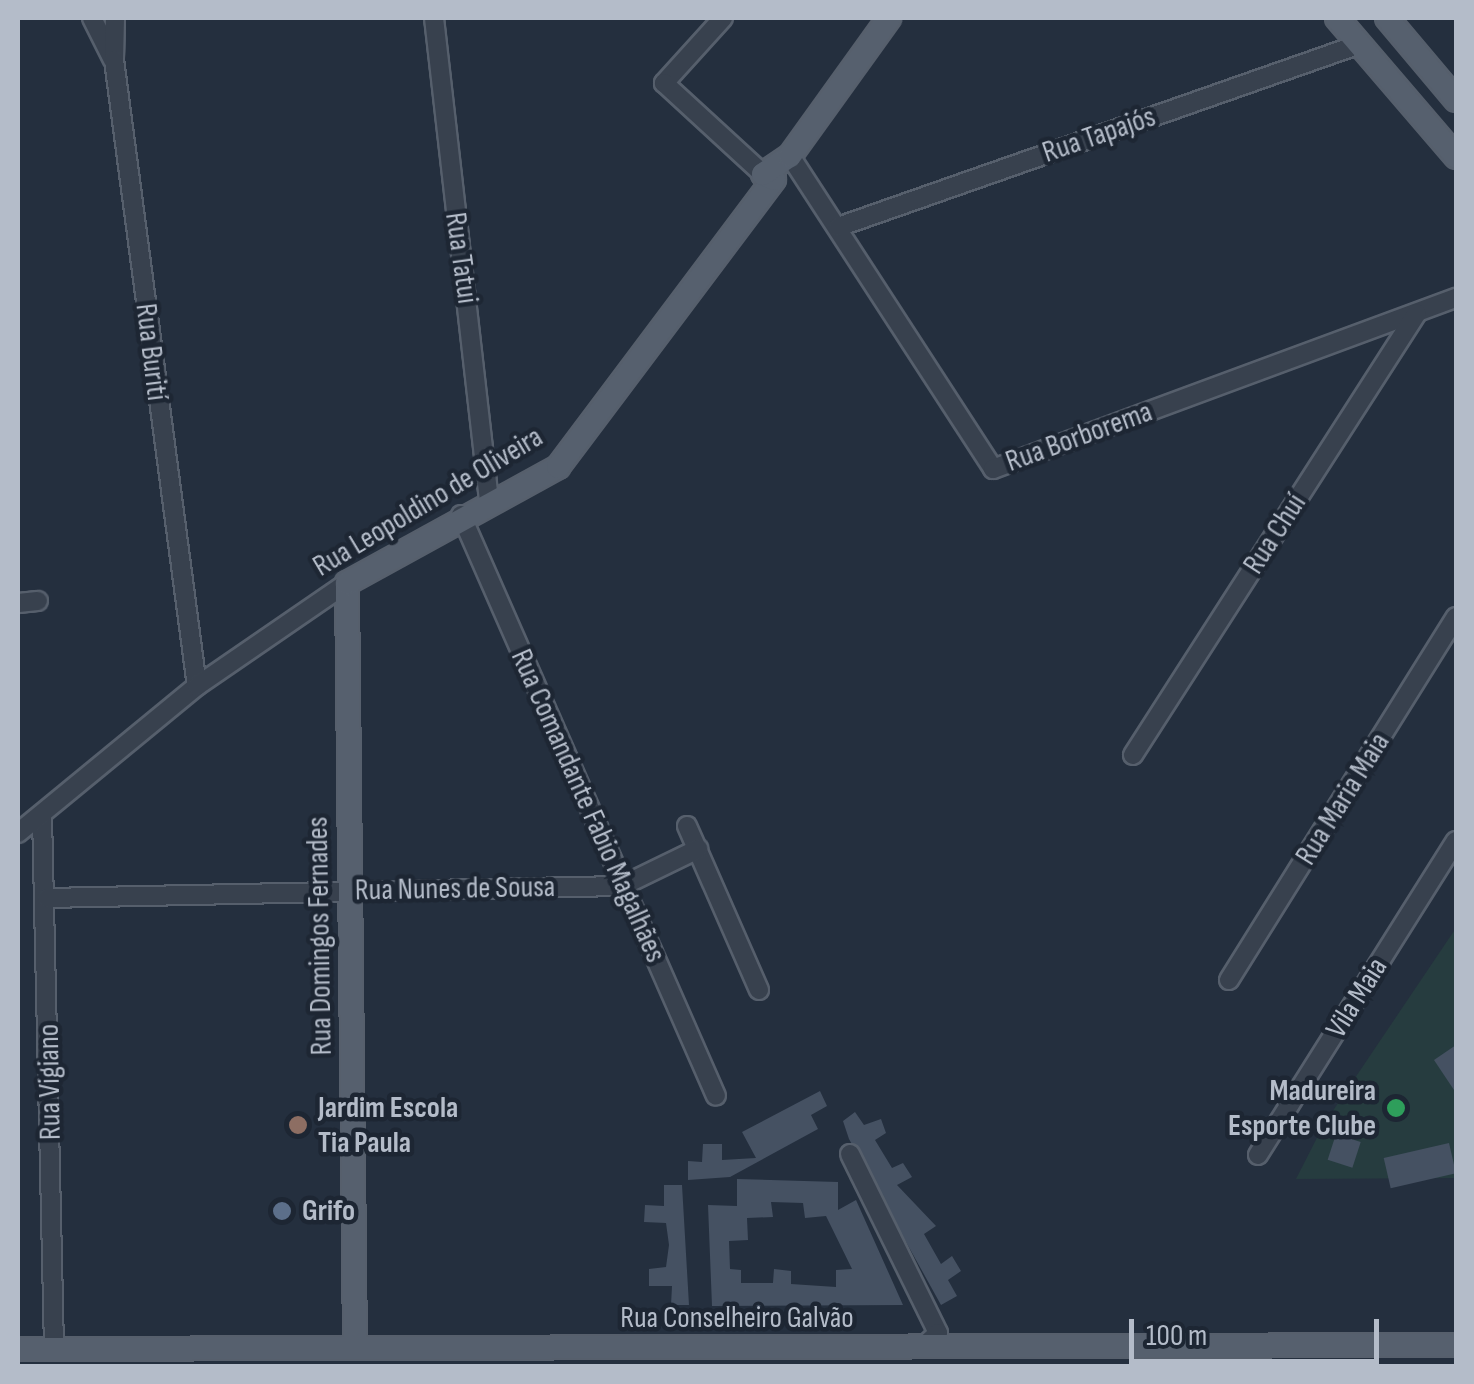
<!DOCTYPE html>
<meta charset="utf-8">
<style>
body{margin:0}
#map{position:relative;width:1474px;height:1384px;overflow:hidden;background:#242f3e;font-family:"Sofia Sans Condensed",sans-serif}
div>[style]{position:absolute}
.green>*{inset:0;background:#263c3f}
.building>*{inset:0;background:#455162;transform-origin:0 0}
.roads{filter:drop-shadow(2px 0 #565f6c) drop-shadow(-2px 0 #565f6c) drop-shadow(0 2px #565f6c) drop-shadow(0 -2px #565f6c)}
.minor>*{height:18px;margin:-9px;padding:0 9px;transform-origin:9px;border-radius:9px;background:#38414e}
.major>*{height:22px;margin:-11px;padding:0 11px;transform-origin:11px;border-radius:11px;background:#56606e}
.dots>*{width:28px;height:28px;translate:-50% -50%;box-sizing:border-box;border:5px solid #1d2633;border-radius:50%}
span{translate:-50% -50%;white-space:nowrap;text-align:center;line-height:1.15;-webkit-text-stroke:9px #1d2633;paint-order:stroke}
.street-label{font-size:30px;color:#b4bcc9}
.poi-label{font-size:30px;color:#b4bcc9;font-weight:700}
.right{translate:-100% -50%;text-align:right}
.left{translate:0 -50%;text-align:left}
.frame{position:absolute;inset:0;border:20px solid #b4bcc9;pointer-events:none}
.scale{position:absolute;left:1129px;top:1319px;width:250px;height:45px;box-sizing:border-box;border:5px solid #b4bcc9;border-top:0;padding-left:12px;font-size:30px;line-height:35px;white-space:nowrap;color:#b4bcc9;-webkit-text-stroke:8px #1d2633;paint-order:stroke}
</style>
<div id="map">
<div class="green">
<i style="clip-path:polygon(1456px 928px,1456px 1178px,1296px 1179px,1324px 1124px)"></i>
</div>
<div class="building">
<i style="clip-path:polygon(1456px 1045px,1456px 1093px,1434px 1060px)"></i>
<i style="clip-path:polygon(820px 1091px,827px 1106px,811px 1115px,818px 1129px,730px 1177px,688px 1180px,688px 1161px,702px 1162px,703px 1144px,722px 1144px,722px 1160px,756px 1158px,742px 1132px)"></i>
<i style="clip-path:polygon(855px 1112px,864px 1125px,881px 1119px,886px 1133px,875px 1140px,892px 1168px,903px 1163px,912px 1177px,897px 1185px,936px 1226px,924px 1234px,941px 1264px,952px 1256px,961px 1271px,948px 1280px,957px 1296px,941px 1305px,849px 1139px,843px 1121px)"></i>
<i style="left:1336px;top:1134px;width:26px;height:27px;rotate:18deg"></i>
<i style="left:1449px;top:1143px;width:31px;height:67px;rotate:77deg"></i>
<i style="clip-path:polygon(evenodd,737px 1179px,838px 1182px,838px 1210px,856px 1200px,903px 1305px,712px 1306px,708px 1205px,737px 1206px,737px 1179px,771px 1202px,803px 1203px,805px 1218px,826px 1216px,852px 1269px,836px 1270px,836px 1287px,791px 1284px,791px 1271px,774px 1269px,773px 1283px,741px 1283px,741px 1270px,730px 1269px,729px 1241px,748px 1240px,747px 1218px,773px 1217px,771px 1202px)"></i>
<i style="clip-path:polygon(664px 1185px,682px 1185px,689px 1305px,671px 1305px,672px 1286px,649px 1286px,649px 1269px,666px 1267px,669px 1245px,666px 1223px,644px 1222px,645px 1205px,664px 1206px)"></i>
</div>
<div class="roads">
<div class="minor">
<i style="left:92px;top:18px;width:47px;rotate:63.4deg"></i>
<i style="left:115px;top:18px;width:42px;rotate:91.4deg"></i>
<i style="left:114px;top:60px;width:631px;rotate:82.45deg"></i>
<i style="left:434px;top:18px;width:484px;rotate:83.5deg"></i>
<i style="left:723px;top:18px;width:88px;rotate:132.2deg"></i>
<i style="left:664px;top:83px;width:134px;rotate:42.6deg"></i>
<i style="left:790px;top:156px;width:373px;rotate:57deg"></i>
<i style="left:993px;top:469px;width:494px;rotate:-20.3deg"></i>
<i style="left:838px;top:227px;width:553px;rotate:-19.32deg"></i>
<i style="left:461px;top:515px;width:634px;rotate:66.3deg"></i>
<i style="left:18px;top:603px;width:20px;rotate:-6deg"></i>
<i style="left:1133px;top:755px;width:525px;rotate:-57.28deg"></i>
<i style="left:42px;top:815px;width:534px;rotate:88.71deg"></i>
<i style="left:687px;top:826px;width:179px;rotate:66.3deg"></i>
<i style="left:18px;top:833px;width:232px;rotate:-39.4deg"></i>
<i style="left:197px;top:686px;width:182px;rotate:-34.5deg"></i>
<i style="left:47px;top:898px;width:575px;rotate:-1.2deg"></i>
<i style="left:622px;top:886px;width:85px;rotate:-26deg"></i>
<i style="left:1229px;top:980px;width:428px;rotate:-58deg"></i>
<i style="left:850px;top:1154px;width:199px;rotate:63.8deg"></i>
<i style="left:938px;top:1333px;width:22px;rotate:137deg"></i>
<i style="left:1258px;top:1155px;width:371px;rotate:-57.8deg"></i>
</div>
<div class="major">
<i style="left:1337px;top:18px;width:183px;rotate:49.4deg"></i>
<i style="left:1387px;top:18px;width:107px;rotate:49.9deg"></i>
<i style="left:355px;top:1348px;width:765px;rotate:-90.6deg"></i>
<i style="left:347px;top:583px;width:241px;rotate:-28.8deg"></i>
<i style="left:558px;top:467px;width:360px;rotate:-53.1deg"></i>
<i style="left:774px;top:179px;width:12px;rotate:-156deg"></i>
<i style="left:763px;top:174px;width:32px;rotate:-34deg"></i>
<i style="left:790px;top:156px;width:170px;rotate:-54.3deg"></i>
<i style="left:18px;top:1349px;width:1438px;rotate:-0.16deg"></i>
</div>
</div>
<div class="dots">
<i style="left:1396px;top:1108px;background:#2e9e5b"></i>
<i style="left:298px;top:1125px;background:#8d6e63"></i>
<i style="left:282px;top:1211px;background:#5c6f8a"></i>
</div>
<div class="street-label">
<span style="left:1099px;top:135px;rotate:-19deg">Rua Tapajós</span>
<span style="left:461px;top:258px;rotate:82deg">Rua Tatui</span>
<span style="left:151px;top:352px;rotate:83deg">Rua Burití</span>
<span style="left:1079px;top:437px;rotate:-20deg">Rua Borborema</span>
<span style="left:428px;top:502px;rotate:-31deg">Rua Leopoldino de Oliveira</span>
<span style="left:1275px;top:534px;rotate:-57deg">Rua Chuí</span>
<span style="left:1343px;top:799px;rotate:-58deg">Rua Maria Maia</span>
<span style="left:588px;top:806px;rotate:66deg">Rua Comandante Fabio Magalhães</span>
<span style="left:455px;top:889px;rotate:-1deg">Rua Nunes de Sousa</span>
<span style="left:320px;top:936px;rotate:-91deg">Rua Domingos Fernades</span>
<span style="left:1357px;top:998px;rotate:-58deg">Vila Maia</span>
<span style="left:50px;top:1082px;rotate:-91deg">Rua Vigiano</span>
<span style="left:737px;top:1318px">Rua Conselheiro Galvão</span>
</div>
<div class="poi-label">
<span class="right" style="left:1376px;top:1108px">Madureira<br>Esporte Clube</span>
<span class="left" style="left:318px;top:1125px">Jardim Escola<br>Tia Paula</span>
<span class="left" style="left:302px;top:1211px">Grifo</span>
</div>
<div class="frame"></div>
<div class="scale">100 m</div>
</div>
